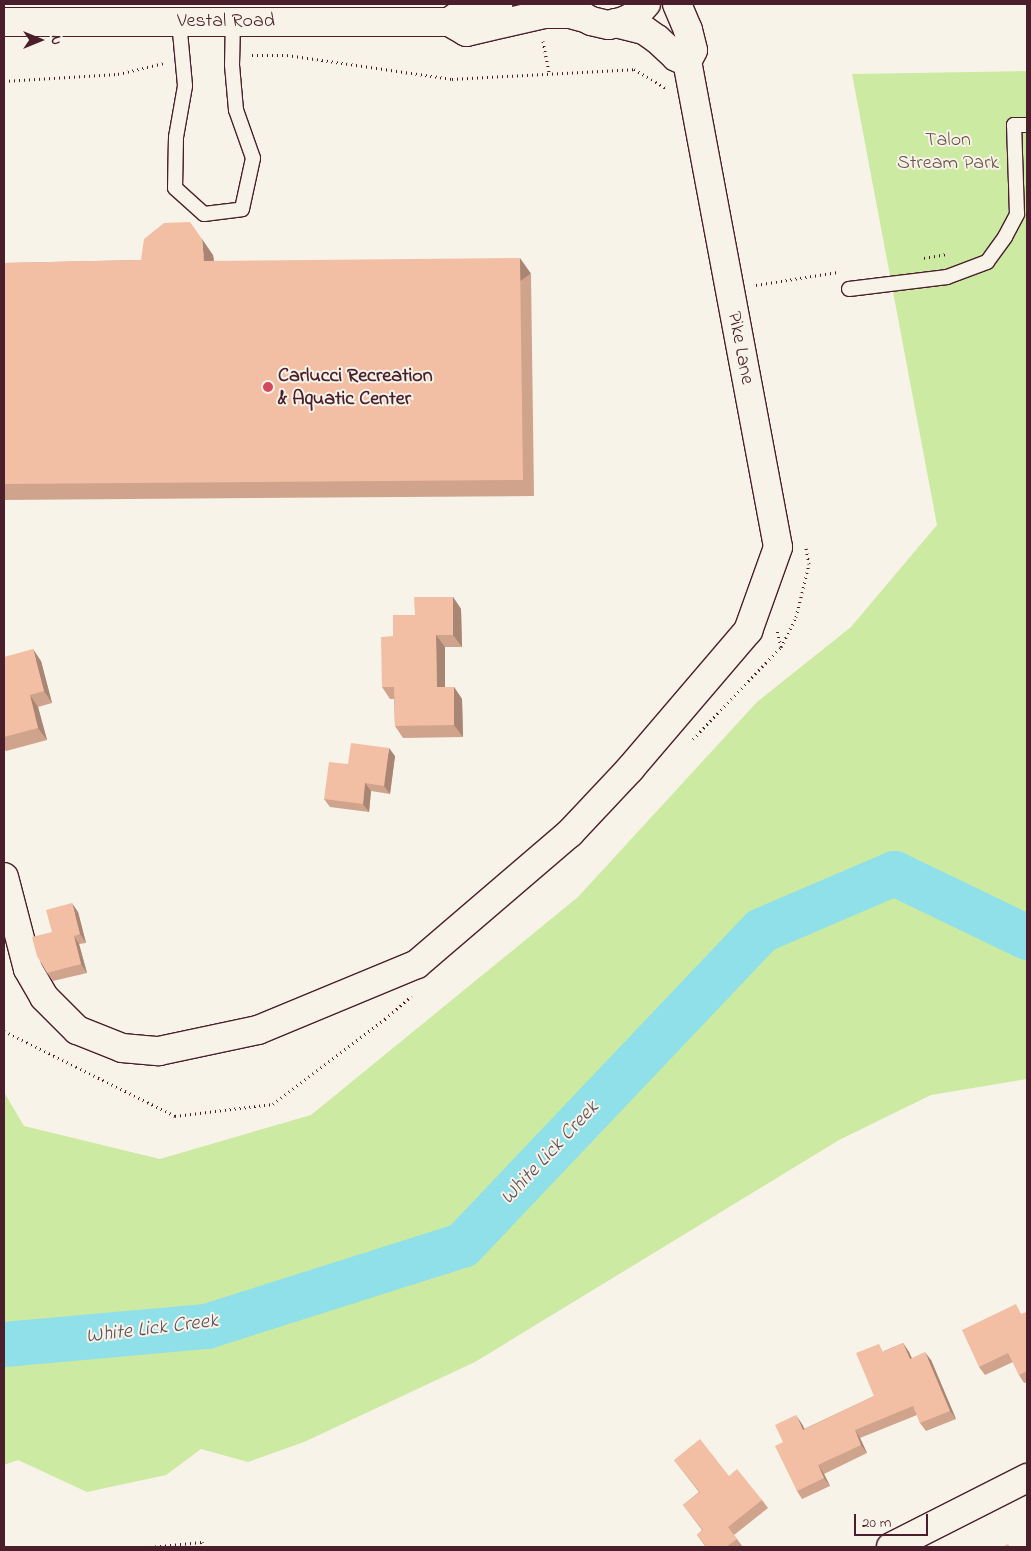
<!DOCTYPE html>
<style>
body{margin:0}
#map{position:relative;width:1031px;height:1551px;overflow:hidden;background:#f7f3e8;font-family:"Indie Flower",sans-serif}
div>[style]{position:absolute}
.green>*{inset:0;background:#cceaa1}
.river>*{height:45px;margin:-22.5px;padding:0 22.5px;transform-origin:22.5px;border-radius:22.5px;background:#8fe0e9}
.path>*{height:3px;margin-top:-1.5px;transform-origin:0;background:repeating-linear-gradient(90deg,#4a1f2b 0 1px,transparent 0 5px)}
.roads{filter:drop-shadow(1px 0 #4a1f2b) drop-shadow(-1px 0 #4a1f2b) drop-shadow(0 1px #4a1f2b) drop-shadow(0 -1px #4a1f2b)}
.lane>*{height:14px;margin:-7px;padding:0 7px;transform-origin:7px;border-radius:7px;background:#f7f3e8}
.street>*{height:28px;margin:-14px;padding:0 14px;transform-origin:14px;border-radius:14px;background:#f7f3e8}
.secondary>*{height:28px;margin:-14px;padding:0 14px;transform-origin:14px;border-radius:14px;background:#f7f3e8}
.wall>*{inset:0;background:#d0a38d}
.shaded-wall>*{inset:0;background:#a98573;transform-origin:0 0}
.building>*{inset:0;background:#f2bea4}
.dots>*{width:14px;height:14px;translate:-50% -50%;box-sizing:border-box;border:2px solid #f7f3e8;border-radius:50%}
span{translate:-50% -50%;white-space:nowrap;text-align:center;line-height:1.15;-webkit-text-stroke:4px #f7f3e8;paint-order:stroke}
.street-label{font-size:20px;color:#4a1f2b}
.park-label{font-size:20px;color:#6a5248}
.poi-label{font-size:20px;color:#4a1f2b;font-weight:700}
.left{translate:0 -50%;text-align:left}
.water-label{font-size:21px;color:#5b4f5a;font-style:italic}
.frame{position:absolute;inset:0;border:5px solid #4a1f2b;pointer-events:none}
.north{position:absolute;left:15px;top:15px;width:50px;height:50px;-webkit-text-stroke:4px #f7f3e8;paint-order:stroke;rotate:90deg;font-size:14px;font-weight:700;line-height:20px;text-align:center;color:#4a1f2b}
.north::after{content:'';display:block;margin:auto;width:18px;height:22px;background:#4a1f2b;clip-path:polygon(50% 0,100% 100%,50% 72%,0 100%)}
.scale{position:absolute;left:854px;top:1514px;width:74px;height:22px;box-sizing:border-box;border:2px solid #4a1f2b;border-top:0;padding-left:6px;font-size:15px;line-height:18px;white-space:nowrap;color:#4a1f2b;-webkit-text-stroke:4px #f7f3e8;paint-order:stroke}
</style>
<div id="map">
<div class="green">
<i style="clip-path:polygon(1027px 71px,1027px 1079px,931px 1095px,839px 1140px,475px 1362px,304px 1442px,248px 1462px,201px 1449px,166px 1475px,87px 1492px,18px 1460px,4px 1465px,4px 1347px,7px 1344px,4px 1344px,4px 1092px,24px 1126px,160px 1159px,311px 1115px,578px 897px,757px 702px,851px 627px,937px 525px,852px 74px)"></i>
</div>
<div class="river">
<i style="left:4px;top:1344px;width:203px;rotate:-5.1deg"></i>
<i style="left:206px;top:1326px;width:269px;rotate:-17.6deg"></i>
<i style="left:462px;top:1245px;width:434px;rotate:-46.5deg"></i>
<i style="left:761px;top:930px;width:145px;rotate:-23.2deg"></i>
<i style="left:894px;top:873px;width:148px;rotate:25.7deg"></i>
</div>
<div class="path">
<i style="left:543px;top:41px;width:33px;rotate:79deg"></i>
<i style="left:252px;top:55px;width:35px"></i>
<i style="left:287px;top:55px;width:167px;rotate:8.3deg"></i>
<i style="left:452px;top:79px;width:182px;rotate:-3.1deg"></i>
<i style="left:634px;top:69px;width:37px;rotate:31deg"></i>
<i style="left:4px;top:81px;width:114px;rotate:-3.5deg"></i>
<i style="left:118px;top:74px;width:47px;rotate:-13.4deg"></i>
<i style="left:924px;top:258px;width:23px;rotate:-10deg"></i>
<i style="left:756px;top:285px;width:83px;rotate:-9deg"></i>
<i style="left:781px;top:647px;width:34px;rotate:-63deg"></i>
<i style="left:796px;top:617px;width:55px;rotate:-76.2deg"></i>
<i style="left:809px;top:564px;width:16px;rotate:-101deg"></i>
<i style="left:693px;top:739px;width:127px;rotate:-46.3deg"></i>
<i style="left:781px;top:647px;width:18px;rotate:-103deg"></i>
<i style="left:4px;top:1031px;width:191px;rotate:26.4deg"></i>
<i style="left:175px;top:1116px;width:99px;rotate:-7deg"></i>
<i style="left:273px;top:1104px;width:141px;rotate:-37.2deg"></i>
<i style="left:385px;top:1019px;width:35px;rotate:-41deg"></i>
<i style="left:150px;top:1547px;width:52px;rotate:-5.5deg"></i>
<i style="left:202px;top:1542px;width:5px;rotate:68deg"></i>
</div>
<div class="roads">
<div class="lane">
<i style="left:179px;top:21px;width:65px;rotate:84.7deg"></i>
<i style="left:185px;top:86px;width:52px;rotate:100deg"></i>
<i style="left:176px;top:137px;width:51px;rotate:91.1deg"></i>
<i style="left:175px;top:188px;width:39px;rotate:42deg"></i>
<i style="left:204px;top:214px;width:38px;rotate:-7deg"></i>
<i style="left:242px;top:209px;width:52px;rotate:-77.8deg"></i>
<i style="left:253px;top:158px;width:51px;rotate:-109.5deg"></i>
<i style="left:236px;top:110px;width:45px;rotate:-95.1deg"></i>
<i style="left:232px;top:65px;width:44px;rotate:-88.7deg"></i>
<i style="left:849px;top:289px;width:99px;rotate:-7deg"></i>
<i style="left:947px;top:277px;width:43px;rotate:-20.6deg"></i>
<i style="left:987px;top:262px;width:31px;rotate:-54deg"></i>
<i style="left:1005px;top:237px;width:26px;rotate:-62deg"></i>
<i style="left:1017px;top:214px;width:89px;rotate:-91.9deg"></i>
<i style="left:1014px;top:125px;width:13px"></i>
</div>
<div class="street">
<i style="left:615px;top:23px;width:30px;rotate:14deg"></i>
<i style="left:644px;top:30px;width:16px;rotate:35deg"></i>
<i style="left:657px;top:39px;width:26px;rotate:43deg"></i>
<i style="left:676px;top:57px;width:12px;rotate:24deg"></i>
<i style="left:4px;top:877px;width:95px;rotate:75.4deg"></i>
<i style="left:28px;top:969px;width:32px;rotate:60deg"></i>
<i style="left:44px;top:997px;width:47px;rotate:45deg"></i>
<i style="left:77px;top:1030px;width:48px;rotate:21.8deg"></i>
<i style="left:122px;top:1048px;width:37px;rotate:5deg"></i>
<i style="left:159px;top:1051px;width:101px;rotate:-12deg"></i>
<i style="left:258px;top:1030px;width:172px;rotate:-22.5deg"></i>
<i style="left:417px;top:964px;width:201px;rotate:-40.6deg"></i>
<i style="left:570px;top:833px;width:88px;rotate:-46.8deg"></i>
<i style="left:630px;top:769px;width:182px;rotate:-49.5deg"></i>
<i style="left:748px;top:631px;width:89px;rotate:-70.3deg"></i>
<i style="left:778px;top:547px;width:493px;rotate:-100.6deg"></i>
<i style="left:687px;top:62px;width:13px;rotate:-63deg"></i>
<i style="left:693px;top:50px;width:21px;rotate:-104deg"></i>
<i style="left:688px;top:30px;width:28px;rotate:-113deg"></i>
<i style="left:891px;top:1547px;width:153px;rotate:-26.9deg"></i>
</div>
<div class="secondary">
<i style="left:573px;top:7px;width:9px;rotate:49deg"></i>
<i style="left:579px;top:14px;width:14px;rotate:30deg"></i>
<i style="left:591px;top:21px;width:18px;rotate:13deg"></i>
<i style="left:609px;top:25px;width:16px;rotate:-15deg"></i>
<i style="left:624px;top:21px;width:13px;rotate:-27deg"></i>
<i style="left:636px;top:15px;width:15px;rotate:-48deg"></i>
<i style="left:4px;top:22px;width:445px"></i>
<i style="left:449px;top:22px;width:20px;rotate:30deg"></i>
<i style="left:466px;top:32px;width:80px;rotate:-13deg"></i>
<i style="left:544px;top:14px;width:26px"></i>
<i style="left:570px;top:14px;width:16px;rotate:15deg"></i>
<i style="left:449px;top:22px;width:21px;rotate:-35deg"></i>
<i style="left:466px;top:10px;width:33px;rotate:-11deg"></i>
</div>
</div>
<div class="wall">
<i style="clip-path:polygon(213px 255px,214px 261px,531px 274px,534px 496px,4px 500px,4px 263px,141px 260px)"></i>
<i style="clip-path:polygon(453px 597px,461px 609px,462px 647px,445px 647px,445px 687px,454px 687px,462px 699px,463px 737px,403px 738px,395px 726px,394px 699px,390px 699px,382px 687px,393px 636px,415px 615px)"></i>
<i style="clip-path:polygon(4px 657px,41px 661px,52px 703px,38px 707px,47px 740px,6px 751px,4px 749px)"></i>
<i style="clip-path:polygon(395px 756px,390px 794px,371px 791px,369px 812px,330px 807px,324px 799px,348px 764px)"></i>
<i style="clip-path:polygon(78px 912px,86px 943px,79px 944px,87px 973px,53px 981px,47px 973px,52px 932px)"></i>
<i style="clip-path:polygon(1027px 1312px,1027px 1382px,1024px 1383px,1019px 1375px,1013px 1362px,985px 1375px,979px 1367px,1022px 1314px)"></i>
<i style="clip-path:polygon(903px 1343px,909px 1352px,912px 1358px,931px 1360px,956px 1419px,926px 1431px,920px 1423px,917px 1415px,860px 1438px,867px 1453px,824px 1474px,830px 1486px,802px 1499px,797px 1491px,783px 1442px,802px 1424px,804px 1429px,874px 1396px,884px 1351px)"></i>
<i style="clip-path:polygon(674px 1460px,729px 1476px,762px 1500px,768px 1508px,734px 1535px,743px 1547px,706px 1547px,697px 1535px,702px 1530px,683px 1505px,699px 1492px)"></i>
</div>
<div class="shaded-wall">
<i style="clip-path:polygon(202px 239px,213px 255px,216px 277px,204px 261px)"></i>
<i style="left:520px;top:258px;width:19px;height:222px;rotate:55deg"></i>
<i style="clip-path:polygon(453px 597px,461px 609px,462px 647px,453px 635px)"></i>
<i style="clip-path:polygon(436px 635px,445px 647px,445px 699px,437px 687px)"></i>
<i style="clip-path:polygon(33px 649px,41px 661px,52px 703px,44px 691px)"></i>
<i style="clip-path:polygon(454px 687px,462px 699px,463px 737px,454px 725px)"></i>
<i style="clip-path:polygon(30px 695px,38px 707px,47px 740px,38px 728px)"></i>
<i style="clip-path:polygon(389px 748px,395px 756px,390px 794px,384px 786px)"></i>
<i style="clip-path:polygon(365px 783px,371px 791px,369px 812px,363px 804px)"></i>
<i style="clip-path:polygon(72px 903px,78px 912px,86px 943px,80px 934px)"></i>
<i style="clip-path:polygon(74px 936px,79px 944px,87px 973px,81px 964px)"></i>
<i style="clip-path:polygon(903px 1343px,909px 1352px,915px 1367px,910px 1359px)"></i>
<i style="clip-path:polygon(925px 1352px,931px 1360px,956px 1419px,950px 1411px)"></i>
<i style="clip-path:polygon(796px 1415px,802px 1424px,809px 1438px,803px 1430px)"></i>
<i style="clip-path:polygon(855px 1430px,860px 1438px,867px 1453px,861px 1445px)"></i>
<i style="clip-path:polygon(818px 1465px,824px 1474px,830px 1486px,824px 1478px)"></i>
</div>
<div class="building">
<i style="clip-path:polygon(190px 222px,202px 239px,204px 261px,520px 258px,523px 480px,4px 484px,4px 263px,141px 260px,144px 239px,164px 223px)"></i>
<i style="clip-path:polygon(414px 597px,453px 597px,453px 635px,436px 635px,437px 687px,454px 687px,454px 725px,395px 726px,394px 687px,382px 687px,381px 637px,393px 636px,393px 615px,415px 615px)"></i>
<i style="clip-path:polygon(33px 649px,44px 691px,30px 695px,38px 728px,4px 737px,4px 657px)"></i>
<i style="clip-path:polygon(351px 743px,389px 748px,384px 786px,365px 783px,363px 804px,324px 799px,329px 762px,348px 764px)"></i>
<i style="clip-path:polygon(72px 903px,80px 934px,74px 936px,81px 964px,47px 973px,37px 956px,32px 937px,52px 932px,46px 910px)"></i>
<i style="clip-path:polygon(1016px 1304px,1021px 1314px,1027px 1312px,1027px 1371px,1019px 1375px,1008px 1353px,979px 1367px,962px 1330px)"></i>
<i style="clip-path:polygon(903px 1343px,910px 1359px,925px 1352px,950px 1411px,920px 1423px,913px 1406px,855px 1430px,861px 1445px,818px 1465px,824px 1478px,797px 1491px,775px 1446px,783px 1442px,775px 1425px,796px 1415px,803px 1430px,874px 1396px,856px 1353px,879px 1344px,883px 1352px)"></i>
<i style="clip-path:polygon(700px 1439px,729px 1476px,737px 1469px,762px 1500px,728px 1527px,737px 1539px,726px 1547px,707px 1547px,697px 1535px,703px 1530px,683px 1505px,700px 1492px,674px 1460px)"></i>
<i style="clip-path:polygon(1008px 1544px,1010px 1547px,1002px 1547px)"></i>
</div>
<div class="dots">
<i style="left:268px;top:387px;background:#d1495b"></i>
</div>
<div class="street-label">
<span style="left:226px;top:21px">Vestal Road</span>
<span style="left:740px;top:348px;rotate:79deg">Pike Lane</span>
</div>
<div class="park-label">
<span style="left:948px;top:152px">Talon<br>Stream Park</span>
</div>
<div class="poi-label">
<span class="left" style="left:278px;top:388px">Carlucci Recreation<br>&amp; Aquatic Center</span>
</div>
<div class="water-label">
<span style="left:550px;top:1153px;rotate:-47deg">White Lick Creek</span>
<span style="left:152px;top:1329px;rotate:-7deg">White Lick Creek</span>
</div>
<div class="frame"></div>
<div class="north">N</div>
<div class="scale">20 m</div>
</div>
